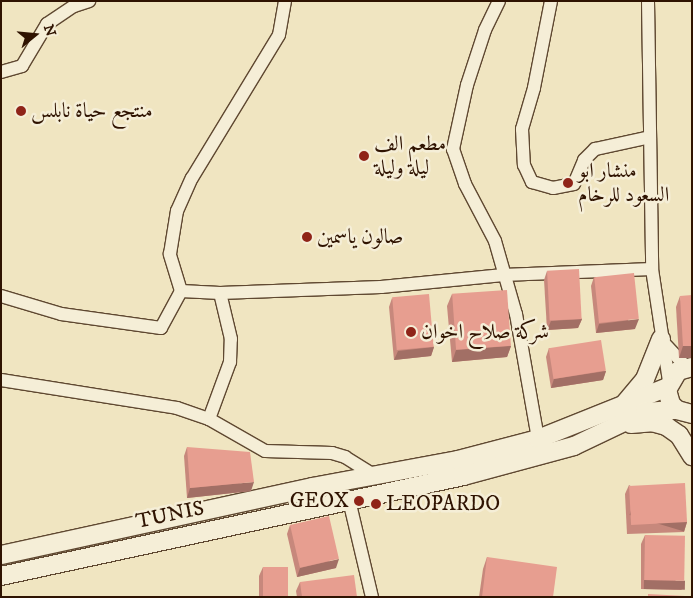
<!DOCTYPE html>
<meta charset="utf-8">
<style>
body{margin:0}
#map{position:relative;width:693px;height:598px;overflow:hidden;background:#f0e5c1;font-family:"IM FELL DW Pica",Amiri,serif}
div>[style]{position:absolute}
.roads{filter:drop-shadow(1px 0 #5f4831) drop-shadow(-1px 0 #5f4831) drop-shadow(0 1px #5f4831) drop-shadow(0 -1px #5f4831)}
.minor>*{height:12px;margin:-6px;padding:0 6px;transform-origin:6px;border-radius:6px;background:#f5eed7}
.secondary>*{height:18px;margin:-9px;padding:0 9px;transform-origin:9px;border-radius:9px;background:#f5eed7}
.wall>*{inset:0;background:#c7887c}
.shaded-wall>*{inset:0;background:#a26f65;transform-origin:0 0}
.building>*{inset:0;background:#e79e90;transform-origin:0 0}
.dots>*{width:14px;height:14px;translate:-50% -50%;box-sizing:border-box;border:2px solid #f5eed7;border-radius:50%}
span{translate:-50% -50%;white-space:nowrap;text-align:center;line-height:1.15;-webkit-text-stroke:5px #f5eed7;paint-order:stroke}
.poi-label{font-size:21px;color:#2f1301}
.left{translate:0 -50%;text-align:left}
.right{translate:-100% -50%;text-align:right}
.street-label{font-size:21px;color:#2f1301}
.frame{position:absolute;inset:0;border:2px solid #2f1301;pointer-events:none}
.north{position:absolute;left:10px;top:10px;width:50px;height:50px;-webkit-text-stroke:4px #f5eed7;paint-order:stroke;rotate:73deg;font-size:14px;font-weight:700;line-height:20px;text-align:center;color:#2f1301}
.north::after{content:'';display:block;margin:auto;width:18px;height:22px;background:#2f1301;clip-path:polygon(50% 0,100% 100%,50% 72%,0 100%)}
</style>
<div id="map">
<div class="roads">
<div class="minor">
<i style="left:499px;top:1px;width:32px;rotate:116deg"></i>
<i style="left:485px;top:30px;width:58px;rotate:108.1deg"></i>
<i style="left:467px;top:85px;width:66px;rotate:102.3deg"></i>
<i style="left:453px;top:149px;width:37px;rotate:71deg"></i>
<i style="left:465px;top:184px;width:64px;rotate:62.2deg"></i>
<i style="left:495px;top:241px;width:76px;rotate:74deg"></i>
<i style="left:516px;top:314px;width:127px;rotate:80deg"></i>
<i style="left:551px;top:1px;width:89px;rotate:101.1deg"></i>
<i style="left:534px;top:88px;width:43px;rotate:106.3deg"></i>
<i style="left:522px;top:129px;width:36px;rotate:87deg"></i>
<i style="left:524px;top:165px;width:19px;rotate:65deg"></i>
<i style="left:532px;top:182px;width:22px;rotate:16deg"></i>
<i style="left:553px;top:188px;width:21px;rotate:-11deg"></i>
<i style="left:574px;top:184px;width:26px;rotate:-67deg"></i>
<i style="left:584px;top:160px;width:16px;rotate:-45deg"></i>
<i style="left:595px;top:149px;width:56px;rotate:-12.3deg"></i>
<i style="left:648px;top:1px;width:268px;rotate:89.1deg"></i>
<i style="left:652px;top:269px;width:114px;rotate:81.4deg"></i>
<i style="left:1px;top:72px;width:22px;rotate:-16deg"></i>
<i style="left:22px;top:66px;width:49px;rotate:-59.2deg"></i>
<i style="left:47px;top:24px;width:32px;rotate:-34deg"></i>
<i style="left:74px;top:6px;width:16px;rotate:-18deg"></i>
<i style="left:181px;top:291px;width:39px;rotate:3deg"></i>
<i style="left:220px;top:293px;width:161px;rotate:-2.1deg"></i>
<i style="left:381px;top:287px;width:123px;rotate:-5.6deg"></i>
<i style="left:503px;top:275px;width:149px;rotate:-2.3deg"></i>
<i style="left:1px;top:296px;width:63px;rotate:16.7deg"></i>
<i style="left:61px;top:314px;width:101px;rotate:8deg"></i>
<i style="left:161px;top:328px;width:42px;rotate:-61.6deg"></i>
<i style="left:181px;top:291px;width:39px;rotate:-107deg"></i>
<i style="left:170px;top:254px;width:44px;rotate:-80.8deg"></i>
<i style="left:177px;top:211px;width:36px;rotate:-66deg"></i>
<i style="left:192px;top:178px;width:167px;rotate:-58.7deg"></i>
<i style="left:279px;top:35px;width:35px;rotate:-80deg"></i>
<i style="left:663px;top:342px;width:35px;rotate:47deg"></i>
<i style="left:1px;top:380px;width:178px;rotate:9deg"></i>
<i style="left:177px;top:408px;width:34px;rotate:19deg"></i>
<i style="left:209px;top:419px;width:64px;rotate:29.7deg"></i>
<i style="left:265px;top:451px;width:67px;rotate:1.7deg"></i>
<i style="left:332px;top:453px;width:14px;rotate:17deg"></i>
<i style="left:345px;top:457px;width:36px;rotate:32deg"></i>
<i style="left:209px;top:419px;width:61px;rotate:-69.8deg"></i>
<i style="left:230px;top:362px;width:23px;rotate:-88deg"></i>
<i style="left:231px;top:339px;width:47px;rotate:-103.4deg"></i>
<i style="left:349px;top:500px;width:100px;rotate:76.7deg"></i>
</div>
<div class="secondary">
<i style="left:692px;top:367px;width:15px;rotate:164deg"></i>
<i style="left:678px;top:371px;width:22px;rotate:120deg"></i>
<i style="left:667px;top:390px;width:15px;rotate:74deg"></i>
<i style="left:671px;top:404px;width:8px;rotate:45deg"></i>
<i style="left:677px;top:410px;width:16px;rotate:15deg"></i>
<i style="left:625px;top:403px;width:31px;rotate:-50deg"></i>
<i style="left:645px;top:379px;width:43px;rotate:-68.2deg"></i>
<i style="left:631px;top:424px;width:21px;rotate:-5deg"></i>
<i style="left:652px;top:422px;width:15px;rotate:16deg"></i>
<i style="left:666px;top:426px;width:16px;rotate:35deg"></i>
<i style="left:679px;top:435px;width:25px;rotate:58deg"></i>
<i style="left:1px;top:555px;width:318px;rotate:-12.3deg"></i>
<i style="left:312px;top:487px;width:148px;rotate:-10.5deg"></i>
<i style="left:458px;top:460px;width:83px;rotate:-14.7deg"></i>
<i style="left:538px;top:439px;width:140px;rotate:-21.8deg"></i>
<i style="left:1px;top:576px;width:473px;rotate:-12.2deg"></i>
<i style="left:463px;top:476px;width:115px;rotate:-15.1deg"></i>
<i style="left:574px;top:446px;width:79px;rotate:-25.6deg"></i>
<i style="left:645px;top:412px;width:32px;rotate:-4deg"></i>
</div>
</div>
<div class="wall">
<i style="clip-path:polygon(547px 271px,582px 319px,578px 328px,547px 330px,544px 280px)"></i>
<i style="clip-path:polygon(594px 277px,635px 329px,596px 333px,591px 286px)"></i>
<i style="clip-path:polygon(452px 294px,511px 346px,507px 357px,452px 362px,447px 306px)"></i>
<i style="clip-path:polygon(680px 296px,692px 358px,679px 358px,676px 307px)"></i>
<i style="clip-path:polygon(392px 298px,434px 347px,431px 356px,394px 360px,389px 307px)"></i>
<i style="clip-path:polygon(549px 348px,606px 371px,603px 380px,551px 388px,546px 357px)"></i>
<i style="clip-path:polygon(187px 447px,251px 491px,187px 498px,184px 456px)"></i>
<i style="clip-path:polygon(629px 485px,687px 522px,684px 532px,627px 534px,625px 494px)"></i>
<i style="clip-path:polygon(290px 525px,336px 568px,297px 577px,287px 534px)"></i>
<i style="clip-path:polygon(645px 535px,682px 590px,641px 589px,641px 544px)"></i>
<i style="clip-path:polygon(487px 557px,553px 597px,479px 597px,483px 569px)"></i>
<i style="clip-path:polygon(263px 567px,288px 597px,259px 597px,259px 576px)"></i>
<i style="clip-path:polygon(300px 582px,357px 597px,297px 597px,296px 591px)"></i>
</div>
<div class="shaded-wall">
<i style="clip-path:polygon(582px 319px,578px 328px,547px 330px,551px 321px)"></i>
<i style="clip-path:polygon(639px 319px,635px 329px,596px 333px,599px 324px)"></i>
<i style="clip-path:polygon(511px 346px,507px 357px,452px 362px,456px 350px)"></i>
<i style="clip-path:polygon(683px 346px,692px 346px,692px 358px,679px 358px)"></i>
<i style="clip-path:polygon(434px 347px,431px 356px,394px 360px,398px 351px)"></i>
<i style="clip-path:polygon(606px 371px,603px 380px,551px 388px,554px 379px)"></i>
<i style="clip-path:polygon(254px 482px,251px 491px,187px 498px,190px 488px)"></i>
<i style="left:687px;top:522px;width:10px;height:57px;rotate:107deg"></i>
<i style="clip-path:polygon(339px 559px,336px 568px,297px 577px,300px 568px)"></i>
<i style="left:644px;top:580px;width:41px;height:9px;rotate:1deg"></i>
</div>
<div class="building">
<i style="left:579px;top:269px;width:50px;height:32px;rotate:87deg"></i>
<i style="left:634px;top:273px;width:46px;height:40px;rotate:84deg"></i>
<i style="left:507px;top:290px;width:56px;height:55px;rotate:86deg"></i>
<i style="left:429px;top:294px;width:53px;height:37px;rotate:85deg"></i>
<i style="clip-path:polygon(692px 295px,692px 346px,683px 346px,680px 296px)"></i>
<i style="left:601px;top:340px;width:31px;height:53px;rotate:81deg"></i>
<i style="clip-path:polygon(187px 447px,250px 452px,254px 482px,190px 488px)"></i>
<i style="left:685px;top:483px;width:39px;height:56px;rotate:87deg"></i>
<i style="left:329px;top:516px;width:44px;height:40px;rotate:77deg"></i>
<i style="left:645px;top:535px;width:40px;height:45px;rotate:1deg"></i>
<i style="clip-path:polygon(487px 557px,557px 567px,553px 597px,482px 597px)"></i>
<i style="left:263px;top:567px;width:25px;height:30px"></i>
<i style="clip-path:polygon(354px 575px,357px 597px,302px 597px,300px 582px)"></i>
<i style="clip-path:polygon(648px 594px,685px 596px,685px 597px,648px 597px)"></i>
</div>
<div class="dots">
<i style="left:21px;top:111px;background:#8f2418"></i>
<i style="left:364px;top:156px;background:#8f2418"></i>
<i style="left:568px;top:183px;background:#8f2418"></i>
<i style="left:307px;top:237px;background:#8f2418"></i>
<i style="left:411px;top:332px;background:#8f2418"></i>
<i style="left:359px;top:501px;background:#8f2418"></i>
<i style="left:376px;top:504px;background:#8f2418"></i>
</div>
<div class="poi-label">
<span class="left" style="left:31px;top:111px">منتجع حياة نابلس</span>
<span class="left" style="left:374px;top:156px">مطعم الف<br>ليلة وليلة</span>
<span class="left" style="left:578px;top:183px">منشار ابو<br>السعود للرخام</span>
<span class="left" style="left:317px;top:237px">صالون ياسمين</span>
<span class="left" style="left:421px;top:332px">شركة صلاح اخوان</span>
<span class="right" style="left:349px;top:501px">GEOX</span>
<span class="left" style="left:386px;top:504px">LEOPARDO</span>
</div>
<div class="street-label">
<span style="left:170px;top:515px;rotate:-12deg">TUNIS</span>
</div>
<div class="frame"></div>
<div class="north">N</div>
</div>
